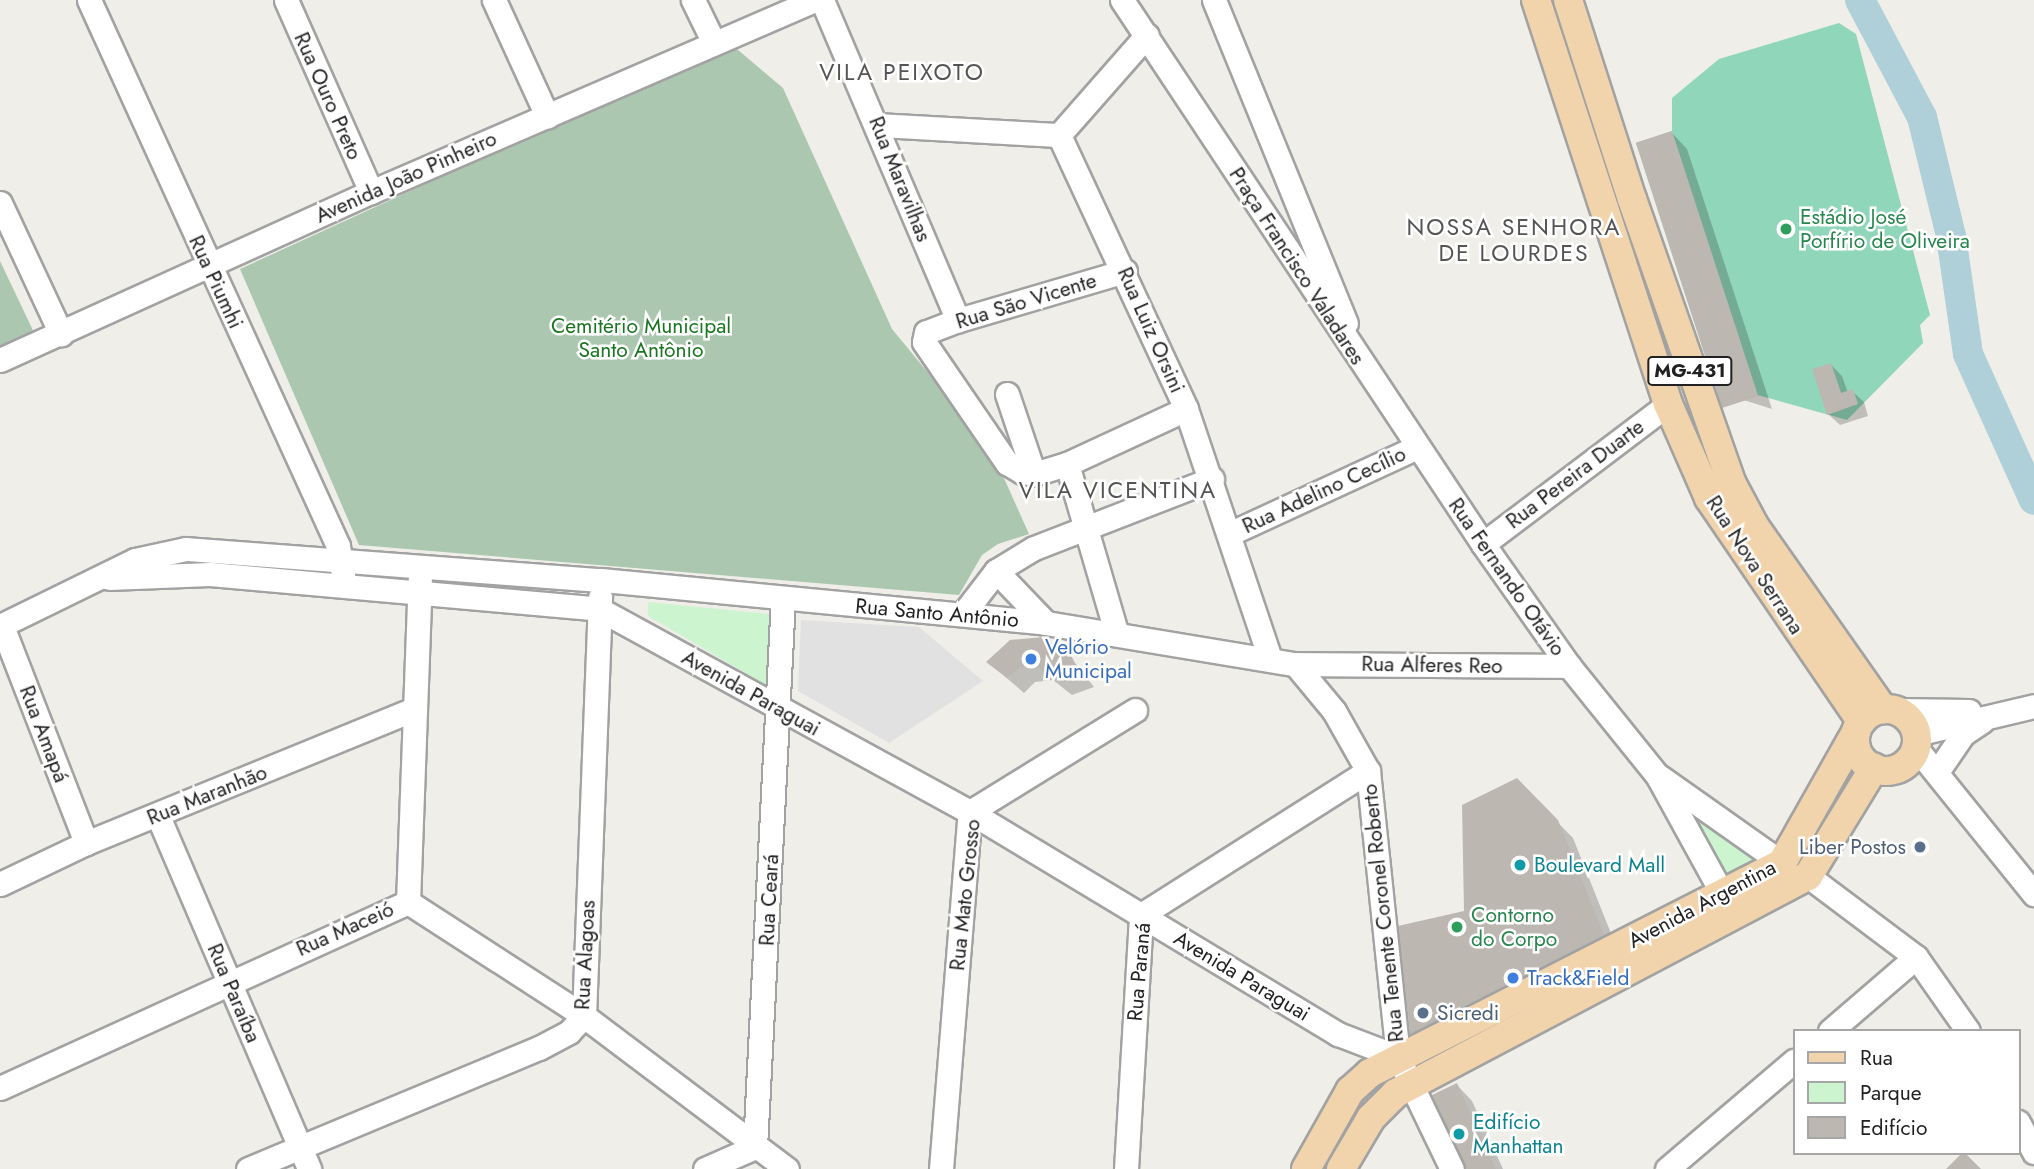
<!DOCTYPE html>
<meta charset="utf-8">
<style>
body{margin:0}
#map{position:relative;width:2034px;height:1169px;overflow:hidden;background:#f0eee9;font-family:Jost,sans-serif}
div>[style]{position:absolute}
.cemetery>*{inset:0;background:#acc7b0}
.park>*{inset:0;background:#ccf4cf}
.pitch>*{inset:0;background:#90d6bb}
.parking>*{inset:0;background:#e1e1e1}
.shadow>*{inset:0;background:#0003}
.river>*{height:30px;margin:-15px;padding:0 15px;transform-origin:15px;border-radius:15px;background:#afcfd9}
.building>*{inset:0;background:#bdb7b2;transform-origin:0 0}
.roads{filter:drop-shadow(2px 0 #a2a2a2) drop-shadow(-2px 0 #a2a2a2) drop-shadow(0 2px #a2a2a2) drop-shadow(0 -2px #a2a2a2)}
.minor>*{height:23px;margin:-11.5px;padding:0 11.5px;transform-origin:11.5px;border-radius:11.5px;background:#fff}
.major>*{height:28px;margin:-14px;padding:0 14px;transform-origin:14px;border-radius:14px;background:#f2d4ac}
.major>.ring{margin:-14px;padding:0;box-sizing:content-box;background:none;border:28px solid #f2d4ac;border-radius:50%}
.dots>*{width:19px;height:19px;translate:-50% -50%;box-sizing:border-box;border:4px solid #fff;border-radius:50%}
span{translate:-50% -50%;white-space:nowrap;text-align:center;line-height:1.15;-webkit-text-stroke:5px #fff;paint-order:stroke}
.shield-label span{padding:2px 5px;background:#fff;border:2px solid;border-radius:5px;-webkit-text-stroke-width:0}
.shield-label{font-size:19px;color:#212121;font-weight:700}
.street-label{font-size:21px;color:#212121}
.leisure-label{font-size:21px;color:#27864d}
.left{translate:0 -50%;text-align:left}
.park-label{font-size:21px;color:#197520}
.shop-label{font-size:21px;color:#366cbe}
.service-label{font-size:21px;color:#4e5e75}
.right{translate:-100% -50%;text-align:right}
.culture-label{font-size:21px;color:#0d838f}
.neighbourhood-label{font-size:23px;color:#545454;letter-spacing:2px}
.legend{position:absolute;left:1793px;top:1029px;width:228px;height:126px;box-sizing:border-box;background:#fff;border:2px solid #a6a6a6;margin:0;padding:9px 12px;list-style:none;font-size:21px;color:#212121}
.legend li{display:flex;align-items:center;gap:14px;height:35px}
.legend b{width:35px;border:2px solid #a6a6a6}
</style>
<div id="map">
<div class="cemetery">
<i style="clip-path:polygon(731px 44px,783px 88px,892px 329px,991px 449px,1029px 534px,998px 544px,982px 555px,959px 595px,359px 545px,240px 269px)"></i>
<i style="clip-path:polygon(0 261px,39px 343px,0 359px)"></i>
</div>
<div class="park">
<i style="clip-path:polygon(648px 602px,770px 614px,766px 685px,648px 616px)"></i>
<i style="clip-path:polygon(1670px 790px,1760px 855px,1725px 878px)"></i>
</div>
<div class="pitch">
<i style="clip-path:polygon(1839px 23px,1856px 34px,1930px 315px,1920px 325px,1923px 343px,1847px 420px,1714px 383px,1636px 143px,1672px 131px,1672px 98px,1719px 59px)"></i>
</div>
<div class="parking">
<i style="clip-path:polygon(801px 620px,919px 627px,983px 681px,889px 743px,798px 691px)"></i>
</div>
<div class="shadow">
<i style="clip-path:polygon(1672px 133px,1687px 149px,1772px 409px,1731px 396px,1715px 380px)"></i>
<i style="clip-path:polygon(1831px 365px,1842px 376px,1848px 393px,1852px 391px,1864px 402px,1868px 416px,1840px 425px,1828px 414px)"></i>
<i style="clip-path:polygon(1071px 658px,1094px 687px,1072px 695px,1053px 680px,1035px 682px,1024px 693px,988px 662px)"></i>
<i style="clip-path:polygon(1516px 780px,1573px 838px,1618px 951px,1427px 1049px,1411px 1033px,1466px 912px)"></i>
<i style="clip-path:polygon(1457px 1085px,1472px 1101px,1503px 1169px,1465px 1169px)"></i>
</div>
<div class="river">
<i style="left:1860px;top:0;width:132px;rotate:62.1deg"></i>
<i style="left:1922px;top:117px;width:122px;rotate:76.3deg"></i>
<i style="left:1951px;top:236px;width:119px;rotate:81.8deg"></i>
<i style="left:1968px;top:354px;width:160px;rotate:65.7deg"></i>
</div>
<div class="building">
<i style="left:1672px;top:131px;width:279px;height:38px;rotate:72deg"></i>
<i style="clip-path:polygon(1831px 363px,1841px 393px,1853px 389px,1858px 404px,1827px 415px,1812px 369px)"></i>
<i style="clip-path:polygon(1044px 637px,1072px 657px,1079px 672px,1055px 680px,1036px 666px,1020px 667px,1007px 678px,986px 662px,1010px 640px)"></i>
<i style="clip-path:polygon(1517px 778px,1558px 820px,1604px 935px,1410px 1034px,1398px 926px,1464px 911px,1462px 805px)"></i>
<i style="clip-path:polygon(1457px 1083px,1496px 1169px,1466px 1169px,1432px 1095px)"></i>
<i style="clip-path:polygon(1962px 1153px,1965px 1153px,1981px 1169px,1946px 1169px)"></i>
</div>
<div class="roads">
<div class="minor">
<i style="left:89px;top:0;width:600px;rotate:65.48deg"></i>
<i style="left:338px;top:546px;width:29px;rotate:80deg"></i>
<i style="left:286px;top:0;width:210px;rotate:66.1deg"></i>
<i style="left:494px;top:0;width:128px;rotate:65.4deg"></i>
<i style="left:693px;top:0;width:48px;rotate:64deg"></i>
<i style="left:822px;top:0;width:348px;rotate:67deg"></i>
<i style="left:1122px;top:0;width:653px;rotate:56.43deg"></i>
<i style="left:1483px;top:544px;width:149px;rotate:54.8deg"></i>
<i style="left:1569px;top:666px;width:140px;rotate:51.1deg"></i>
<i style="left:1657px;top:775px;width:137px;rotate:61.2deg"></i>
<i style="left:1214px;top:0;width:349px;rotate:67.8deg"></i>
<i style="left:879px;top:125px;width:180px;rotate:3.2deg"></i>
<i style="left:1059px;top:135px;width:302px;rotate:65.1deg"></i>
<i style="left:1186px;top:409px;width:263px;rotate:71.4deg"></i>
<i style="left:1059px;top:135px;width:133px;rotate:-48.7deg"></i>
<i style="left:0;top:203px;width:145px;rotate:65deg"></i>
<i style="left:1125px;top:271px;width:174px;rotate:163.6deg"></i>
<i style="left:958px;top:320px;width:34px;rotate:159deg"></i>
<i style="left:926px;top:332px;width:10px;rotate:101deg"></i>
<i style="left:924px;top:342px;width:147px;rotate:55.6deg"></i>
<i style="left:1007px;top:463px;width:17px;rotate:31deg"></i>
<i style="left:1022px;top:472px;width:12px;rotate:9deg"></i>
<i style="left:1034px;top:474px;width:34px;rotate:-17deg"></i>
<i style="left:1067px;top:464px;width:131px;rotate:-24.8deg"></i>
<i style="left:0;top:360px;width:407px;rotate:-24.4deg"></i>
<i style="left:371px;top:192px;width:484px;rotate:-23.4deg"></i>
<i style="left:1007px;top:394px;width:84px;rotate:71.4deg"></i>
<i style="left:1067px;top:464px;width:175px;rotate:73.7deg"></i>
<i style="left:1231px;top:533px;width:205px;rotate:-24.8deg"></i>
<i style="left:1483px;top:544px;width:232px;rotate:-37.1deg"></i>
<i style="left:996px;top:571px;width:72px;rotate:46.1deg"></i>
<i style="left:109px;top:578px;width:101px;rotate:-2.3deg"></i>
<i style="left:210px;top:574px;width:391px;rotate:5.1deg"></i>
<i style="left:599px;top:609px;width:423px;rotate:28.7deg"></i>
<i style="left:970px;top:812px;width:430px;rotate:31.1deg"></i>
<i style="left:1338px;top:1034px;width:64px;rotate:21deg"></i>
<i style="left:963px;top:614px;width:54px;rotate:-52.5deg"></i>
<i style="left:996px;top:571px;width:44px;rotate:-31.2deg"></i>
<i style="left:1034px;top:548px;width:191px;rotate:-21.2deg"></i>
<i style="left:0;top:626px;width:150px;rotate:-26.1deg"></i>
<i style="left:135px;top:560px;width:52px;rotate:-12.2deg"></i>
<i style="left:186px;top:549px;width:417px;rotate:4.3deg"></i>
<i style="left:602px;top:580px;width:446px;rotate:5.5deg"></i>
<i style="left:1046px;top:623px;width:252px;rotate:9.4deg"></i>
<i style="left:1295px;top:664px;width:274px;rotate:0.4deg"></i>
<i style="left:2px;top:626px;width:233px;rotate:68.8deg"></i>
<i style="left:1295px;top:664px;width:61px;rotate:50.3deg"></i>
<i style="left:1334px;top:711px;width:69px;rotate:60.5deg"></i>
<i style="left:1368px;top:771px;width:288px;rotate:84deg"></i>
<i style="left:1398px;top:1057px;width:124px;rotate:64.3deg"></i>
<i style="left:1896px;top:710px;width:73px;rotate:0.8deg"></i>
<i style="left:1916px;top:734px;width:121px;rotate:-13.3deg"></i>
<i style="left:1916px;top:748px;width:188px;rotate:51.1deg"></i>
<i style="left:1937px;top:772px;width:46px;rotate:-55.6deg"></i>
<i style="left:1963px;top:734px;width:23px;rotate:-34deg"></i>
<i style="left:1660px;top:777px;width:149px;rotate:35.2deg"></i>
<i style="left:158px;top:816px;width:384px;rotate:66.8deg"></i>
<i style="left:1808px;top:876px;width:135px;rotate:36.9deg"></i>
<i style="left:1916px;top:957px;width:90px;rotate:54.9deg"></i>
<i style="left:0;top:884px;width:95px;rotate:-25.5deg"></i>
<i style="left:86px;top:843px;width:355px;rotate:-22.2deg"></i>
<i style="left:408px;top:902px;width:210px;rotate:32.9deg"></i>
<i style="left:584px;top:1016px;width:254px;rotate:37deg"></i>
<i style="left:1830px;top:1031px;width:113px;rotate:-40.7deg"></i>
<i style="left:0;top:1088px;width:448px;rotate:-24.5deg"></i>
<i style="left:408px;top:902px;width:325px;rotate:-87.9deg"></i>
<i style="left:2018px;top:1122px;width:34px;rotate:62deg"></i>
<i style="left:248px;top:1169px;width:315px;rotate:-22.6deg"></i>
<i style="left:539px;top:1048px;width:34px;rotate:-28deg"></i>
<i style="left:569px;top:1032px;width:22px;rotate:-47deg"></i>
<i style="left:584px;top:1016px;width:419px;rotate:-87.8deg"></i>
<i style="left:705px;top:1169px;width:55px;rotate:-23.7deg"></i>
<i style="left:755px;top:1147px;width:549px;rotate:-87.08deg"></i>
<i style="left:941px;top:1169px;width:358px;rotate:-85.4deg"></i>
<i style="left:970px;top:812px;width:194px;rotate:-31.7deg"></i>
<i style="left:1126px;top:1169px;width:254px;rotate:-86.6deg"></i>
<i style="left:1141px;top:915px;width:269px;rotate:-32.4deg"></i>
<i style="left:1667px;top:1169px;width:167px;rotate:-40.4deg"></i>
</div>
<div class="major">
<i style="left:1536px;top:0;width:425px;rotate:71.9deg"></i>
<i style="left:1668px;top:404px;width:103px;rotate:66.4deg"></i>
<i style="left:1709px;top:498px;width:270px;rotate:55.7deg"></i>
<i style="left:1568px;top:0;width:209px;rotate:72.2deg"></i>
<i style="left:1632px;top:199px;width:302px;rotate:70.7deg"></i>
<i style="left:1732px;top:484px;width:49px;rotate:61.9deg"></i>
<i style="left:1755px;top:527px;width:223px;rotate:54.9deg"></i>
<i class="ring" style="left:1855px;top:709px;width:34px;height:34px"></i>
<i style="left:1306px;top:1169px;width:90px;rotate:-60.6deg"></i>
<i style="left:1350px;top:1091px;width:27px;rotate:-42deg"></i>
<i style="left:1370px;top:1073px;width:462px;rotate:-27deg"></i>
<i style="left:1782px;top:863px;width:148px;rotate:-60.5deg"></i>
<i style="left:1341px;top:1169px;width:59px;rotate:-59.5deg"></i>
<i style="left:1371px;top:1118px;width:35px;rotate:-45deg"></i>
<i style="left:1396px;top:1093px;width:466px;rotate:-27.8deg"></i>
<i style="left:1808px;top:876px;width:127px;rotate:-58.6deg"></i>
</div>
</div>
<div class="dots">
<i style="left:1786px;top:229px;background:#2e9e5b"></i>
<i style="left:1031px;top:659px;background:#3f7fe0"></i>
<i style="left:1920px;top:847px;background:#5c6f8a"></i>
<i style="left:1520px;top:865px;background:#0f9aa8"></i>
<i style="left:1457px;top:927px;background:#2e9e5b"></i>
<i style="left:1513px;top:978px;background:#3f7fe0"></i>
<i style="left:1423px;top:1013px;background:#5c6f8a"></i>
<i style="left:1459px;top:1134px;background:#0f9aa8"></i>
</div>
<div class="shield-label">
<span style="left:1690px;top:371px">MG-431</span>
</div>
<div class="street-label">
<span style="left:328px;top:96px;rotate:66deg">Rua Ouro Preto</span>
<span style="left:406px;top:177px;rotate:-24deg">Avenida João Pinheiro</span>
<span style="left:900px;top:179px;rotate:68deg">Rua Maravilhas</span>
<span style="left:1297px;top:266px;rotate:57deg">Praça Francisco Valadares</span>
<span style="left:216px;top:282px;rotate:65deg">Rua Piumhi</span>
<span style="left:1026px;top:301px;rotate:-17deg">Rua São Vicente</span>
<span style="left:1151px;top:330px;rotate:66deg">Rua Luiz Orsini</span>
<span style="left:1575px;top:474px;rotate:-37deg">Rua Pereira Duarte</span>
<span style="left:1324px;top:490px;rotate:-25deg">Rua Adelino Cecílio</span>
<span style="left:1755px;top:565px;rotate:57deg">Rua Nova Serrana</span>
<span style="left:1507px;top:577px;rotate:55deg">Rua Fernando Otávio</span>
<span style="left:937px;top:613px;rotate:5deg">Rua Santo Antônio</span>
<span style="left:1432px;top:665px;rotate:1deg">Rua Alferes Reo</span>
<span style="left:751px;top:693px;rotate:29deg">Avenida Paraguai</span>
<span style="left:44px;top:734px;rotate:69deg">Rua Amapá</span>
<span style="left:207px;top:795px;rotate:-22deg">Rua Maranhão</span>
<span style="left:965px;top:895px;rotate:-84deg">Rua Mato Grosso</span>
<span style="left:769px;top:900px;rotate:-87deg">Rua Ceará</span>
<span style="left:1702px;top:904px;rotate:-28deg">Avenida Argentina</span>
<span style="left:1383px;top:913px;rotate:-96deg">Rua Tenente Coronel Roberto</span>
<span style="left:345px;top:929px;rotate:-24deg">Rua Maceió</span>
<span style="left:585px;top:955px;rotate:-87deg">Rua Alagoas</span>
<span style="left:1139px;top:972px;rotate:-85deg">Rua Paraná</span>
<span style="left:1242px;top:976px;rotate:31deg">Avenida Paraguai</span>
<span style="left:234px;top:993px;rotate:67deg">Rua Paraíba</span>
</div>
<div class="leisure-label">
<span class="left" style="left:1800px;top:229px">Estádio José<br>Porfírio de Oliveira</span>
<span class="left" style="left:1471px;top:927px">Contorno<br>do Corpo</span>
</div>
<div class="park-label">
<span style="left:641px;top:338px">Cemitério Municipal<br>Santo Antônio</span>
</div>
<div class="shop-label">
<span class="left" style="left:1045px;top:659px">Velório<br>Municipal</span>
<span class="left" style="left:1527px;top:978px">Track&amp;Field</span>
</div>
<div class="service-label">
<span class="right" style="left:1906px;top:847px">Liber Postos</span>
<span class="left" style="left:1437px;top:1013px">Sicredi</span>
</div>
<div class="culture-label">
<span class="left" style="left:1534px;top:865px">Boulevard Mall</span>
<span class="left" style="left:1473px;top:1134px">Edifício<br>Manhattan</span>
</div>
<div class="neighbourhood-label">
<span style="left:902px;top:72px">VILA PEIXOTO</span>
<span style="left:1514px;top:240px">NOSSA SENHORA<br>DE LOURDES</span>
<span style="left:1118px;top:490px">VILA VICENTINA</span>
</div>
<ul class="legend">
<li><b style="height:9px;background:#f2d4ac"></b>Rua</li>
<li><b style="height:19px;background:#ccf4cf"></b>Parque</li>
<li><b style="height:19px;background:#bdb7b2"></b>Edifício</li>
</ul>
</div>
